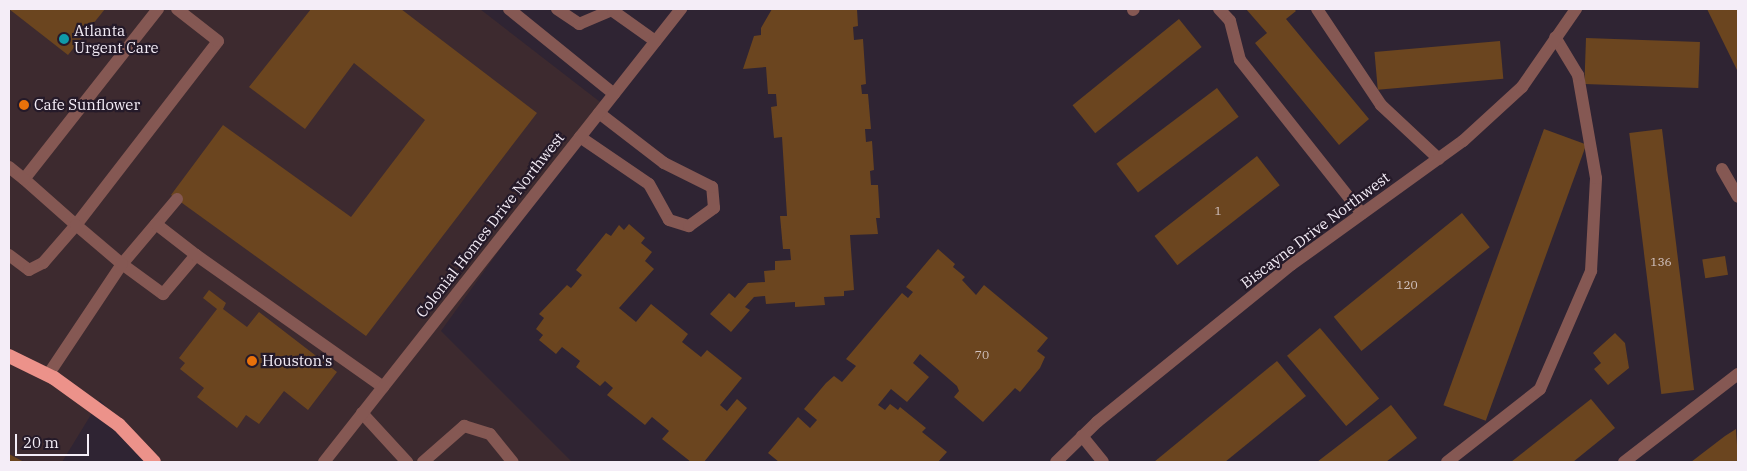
<!DOCTYPE html>
<style>
body{margin:0}
#map{position:relative;width:1747px;height:471px;overflow:hidden;background:#2f2433;font-family:"IBM Plex Serif",serif}
div>[style]{position:absolute}
.commercial>*{inset:0;background:#3d2a2f}
.building>*{inset:0;background:#6b451f;transform-origin:0 0}
.service>*{height:12px;margin:-6px;padding:0 6px;transform-origin:6px;border-radius:6px;background:#855853}
.minor>*{height:12px;margin:-6px;padding:0 6px;transform-origin:6px;border-radius:6px;background:#855853}
.trunk>*{height:14px;margin:-7px;padding:0 7px;transform-origin:7px;border-radius:7px;background:#ec928a}
.dots>*{width:14px;height:14px;translate:-50% -50%;box-sizing:border-box;border:2px solid #251a29;border-radius:50%}
span{translate:-50% -50%;white-space:nowrap;text-align:center;line-height:1.15;-webkit-text-stroke:4.5px #251a29;paint-order:stroke}
.number-label{font-size:12px;color:#d2c3c1}
.number-label span{-webkit-text-stroke-width:0}
.poi-label{font-size:15px;color:#f4edf7}
.left{translate:0 -50%;text-align:left}
.street-label{font-size:15px;color:#f4edf7}
.frame{position:absolute;inset:0;border:10px solid #f4edf7;pointer-events:none}
.scale{position:absolute;left:15px;top:434px;width:74px;height:22px;box-sizing:border-box;border:2px solid #f4edf7;border-top:0;padding-left:6px;font-size:15px;line-height:18px;white-space:nowrap;color:#f4edf7;-webkit-text-stroke:4px #251a29;paint-order:stroke}
</style>
<div id="map">
<div class="commercial">
<i style="clip-path:polygon(9px 9px,480px 9px,604px 105px,441px 331px,572px 462px,156px 462px,100px 400px,62px 462px,9px 462px)"></i>
</div>
<div class="building">
<i style="clip-path:polygon(9px 9px,105px 9px,68px 55px)"></i>
<i style="clip-path:polygon(311px 9px,401px 9px,537px 113px,366px 336px,171px 195px,223px 125px,351px 217px,425px 120px,354px 63px,305px 129px,249px 87px)"></i>
<i style="clip-path:polygon(772px 9px,857px 9px,858px 26px,853px 27px,854px 40px,863px 39px,866px 84px,861px 85px,862px 94px,868px 94px,871px 129px,865px 129px,866px 142px,872px 141px,874px 170px,870px 171px,871px 185px,878px 185px,880px 218px,876px 218px,878px 234px,850px 235px,854px 290px,844px 291px,844px 296px,824px 297px,825px 305px,795px 307px,795px 302px,766px 304px,765px 296px,754px 297px,745px 307px,750px 310px,731px 332px,710px 314px,729px 293px,735px 298px,748px 283px,765px 282px,764px 271px,775px 270px,775px 261px,791px 260px,790px 249px,783px 249px,780px 216px,787px 216px,782px 137px,774px 138px,771px 107px,777px 106px,776px 94px,768px 94px,766px 67px,743px 69px,754px 36px,761px 35px,761px 28px)"></i>
<i style="clip-path:polygon(1246px 9px,1294px 9px,1296px 11px,1286px 19px,1369px 119px,1339px 145px,1255px 43px,1267px 33px)"></i>
<i style="clip-path:polygon(1707px 9px,1738px 9px,1738px 72px)"></i>
<i style="left:1179px;top:19px;width:36px;height:137px;rotate:51deg"></i>
<i style="left:1586px;top:38px;width:114px;height:46px;rotate:2deg"></i>
<i style="left:1500px;top:41px;width:38px;height:126px;rotate:85deg"></i>
<i style="left:1217px;top:88px;width:36px;height:126px;rotate:53deg"></i>
<i style="left:1544px;top:129px;width:45px;height:294px;rotate:20deg"></i>
<i style="left:1662px;top:129px;width:263px;height:33px;rotate:83deg"></i>
<i style="left:1257px;top:156px;width:37px;height:130px;rotate:52deg"></i>
<i style="left:1462px;top:213px;width:44px;height:165px;rotate:51deg"></i>
<i style="clip-path:polygon(629px 224px,645px 238px,641px 243px,652px 252px,645px 261px,654px 269px,619px 308px,636px 322px,651px 304px,688px 334px,682px 342px,701px 357px,707px 350px,742px 378px,720px 405px,727px 411px,737px 399px,747px 408px,704px 462px,691px 462px,662px 439px,669px 431px,652px 417px,645px 425px,607px 395px,613px 388px,605px 381px,600px 386px,576px 367px,580px 361px,562px 347px,556px 354px,539px 340px,543px 335px,536px 329px,544px 318px,539px 314px,567px 285px,571px 288px,582px 275px,576px 270px,606px 233px,611px 236px,619px 225px,624px 230px)"></i>
<i style="clip-path:polygon(938px 249px,955px 264px,953px 267px,965px 277px,962px 280px,976px 295px,984px 285px,1048px 338px,1037px 351px,1045px 357px,1040px 368px,1020px 392px,1015px 388px,983px 422px,954px 397px,959px 391px,957px 386px,920px 354px,913px 363px,929px 377px,907px 402px,891px 389px,878px 405px,885px 410px,890px 404px,898px 410px,900px 407px,926px 428px,922px 432px,947px 452px,938px 462px,779px 462px,768px 453px,798px 417px,810px 428px,817px 420px,804px 409px,826px 383px,834px 376px,842px 382px,856px 366px,846px 359px,902px 293px,908px 298px,913px 292px,906px 287px)"></i>
<i style="left:1725px;top:256px;width:19px;height:23px;rotate:81deg"></i>
<i style="clip-path:polygon(209px 290px,226px 303px,223px 309px,247px 327px,259px 312px,337px 372px,308px 410px,284px 391px,259px 424px,246px 415px,237px 428px,197px 397px,204px 388px,180px 369px,185px 363px,179px 358px,217px 309px,203px 298px)"></i>
<i style="left:1320px;top:328px;width:92px;height:43px;rotate:50deg"></i>
<i style="clip-path:polygon(1615px 333px,1625px 343px,1629px 368px,1608px 385px,1594px 369px,1601px 363px,1593px 353px)"></i>
<i style="clip-path:polygon(1277px 361px,1306px 396px,1225px 462px,1154px 462px)"></i>
<i style="clip-path:polygon(1591px 399px,1615px 428px,1573px 462px,1511px 462px)"></i>
<i style="clip-path:polygon(1391px 405px,1417px 438px,1386px 462px,1317px 462px)"></i>
<i style="clip-path:polygon(1736px 429px,1738px 462px,1691px 462px,1725px 436px)"></i>
<i style="clip-path:polygon(9px 454px,24px 462px,9px 462px)"></i>
</div>
<div class="service">
<i style="left:158px;top:9px;width:216px;rotate:128.2deg"></i>
<i style="left:24px;top:179px;width:69px;rotate:41.5deg"></i>
<i style="left:76px;top:225px;width:232px;rotate:-52.3deg"></i>
<i style="left:218px;top:41px;width:52px;rotate:-142deg"></i>
<i style="left:509px;top:9px;width:135px;rotate:39deg"></i>
<i style="left:557px;top:9px;width:27px;rotate:34deg"></i>
<i style="left:579px;top:24px;width:39px;rotate:-23deg"></i>
<i style="left:1219px;top:9px;width:16px;rotate:47deg"></i>
<i style="left:1230px;top:21px;width:40px;rotate:75.6deg"></i>
<i style="left:1240px;top:60px;width:196px;rotate:51.6deg"></i>
<i style="left:1133px;top:10px;width:1px;rotate:-45deg"></i>
<i style="left:613px;top:11px;width:52px;rotate:35.5deg"></i>
<i style="left:580px;top:137px;width:83px;rotate:34.3deg"></i>
<i style="left:649px;top:184px;width:41px;rotate:60.9deg"></i>
<i style="left:669px;top:220px;width:21px;rotate:17deg"></i>
<i style="left:689px;top:226px;width:31px;rotate:-36deg"></i>
<i style="left:714px;top:208px;width:21px;rotate:-95deg"></i>
<i style="left:712px;top:187px;width:54px;rotate:-153.4deg"></i>
<i style="left:664px;top:163px;width:82px;rotate:-142.4deg"></i>
<i style="left:9px;top:167px;width:19px;rotate:39deg"></i>
<i style="left:177px;top:199px;width:85px;rotate:130.2deg"></i>
<i style="left:122px;top:264px;width:51px;rotate:36.2deg"></i>
<i style="left:163px;top:294px;width:51px;rotate:-49.8deg"></i>
<i style="left:196px;top:255px;width:229px;rotate:35.2deg"></i>
<i style="left:156px;top:224px;width:51px;rotate:37.8deg"></i>
<i style="left:9px;top:255px;width:25px;rotate:37deg"></i>
<i style="left:29px;top:270px;width:16px;rotate:-27deg"></i>
<i style="left:43px;top:263px;width:50px;rotate:-49deg"></i>
<i style="left:76px;top:225px;width:60px;rotate:40.3deg"></i>
<i style="left:122px;top:264px;width:133px;rotate:123.7deg"></i>
<i style="left:362px;top:413px;width:67px;rotate:47.4deg"></i>
<i style="left:1082px;top:436px;width:33px;rotate:51deg"></i>
<i style="left:423px;top:462px;width:55px;rotate:-41.3deg"></i>
<i style="left:464px;top:426px;width:27px;rotate:17deg"></i>
<i style="left:490px;top:434px;width:36px;rotate:51deg"></i>
<i style="left:1447px;top:462px;width:118px;rotate:-38.1deg"></i>
<i style="left:1540px;top:389px;width:129px;rotate:-66.6deg"></i>
<i style="left:1591px;top:271px;width:93px;rotate:-86.9deg"></i>
<i style="left:1596px;top:178px;width:105px;rotate:-99.9deg"></i>
<i style="left:1578px;top:75px;width:44px;rotate:-121.2deg"></i>
</div>
<div class="minor">
<i style="left:1317px;top:9px;width:115px;rotate:56.3deg"></i>
<i style="left:1381px;top:105px;width:79px;rotate:43deg"></i>
<i style="left:1722px;top:169px;width:32px;rotate:60deg"></i>
<i style="left:324px;top:462px;width:577px;rotate:-51.76deg"></i>
<i style="left:1056px;top:462px;width:57px;rotate:-44.3deg"></i>
<i style="left:1097px;top:422px;width:250px;rotate:-39deg"></i>
<i style="left:1291px;top:265px;width:212px;rotate:-35.8deg"></i>
<i style="left:1463px;top:141px;width:80px;rotate:-42.5deg"></i>
<i style="left:1522px;top:87px;width:95px;rotate:-55.3deg"></i>
<i style="left:1624px;top:462px;width:144px;rotate:-37.7deg"></i>
</div>
<div class="trunk">
<i style="left:9px;top:356px;width:50px;rotate:26.1deg"></i>
<i style="left:54px;top:378px;width:80px;rotate:35.9deg"></i>
<i style="left:119px;top:425px;width:51px;rotate:46.6deg"></i>
</div>
<div class="dots">
<i style="left:64px;top:39px;background:#0f9aa8"></i>
<i style="left:24px;top:105px;background:#e8710a"></i>
<i style="left:252px;top:361px;background:#e8710a"></i>
</div>
<div class="number-label">
<span style="left:1218px;top:211px">1</span>
<span style="left:1661px;top:262px">136</span>
<span style="left:1407px;top:285px">120</span>
<span style="left:982px;top:355px">70</span>
</div>
<div class="poi-label">
<span class="left" style="left:74px;top:39px">Atlanta<br>Urgent Care</span>
<span class="left" style="left:34px;top:105px">Cafe Sunflower</span>
<span class="left" style="left:262px;top:361px">Houston's</span>
</div>
<div class="street-label">
<span style="left:490px;top:225px;rotate:-52deg">Colonial Homes Drive Northwest</span>
<span style="left:1315px;top:230px;rotate:-37deg">Biscayne Drive Northwest</span>
</div>
<div class="frame"></div>
<div class="scale">20 m</div>
</div>
